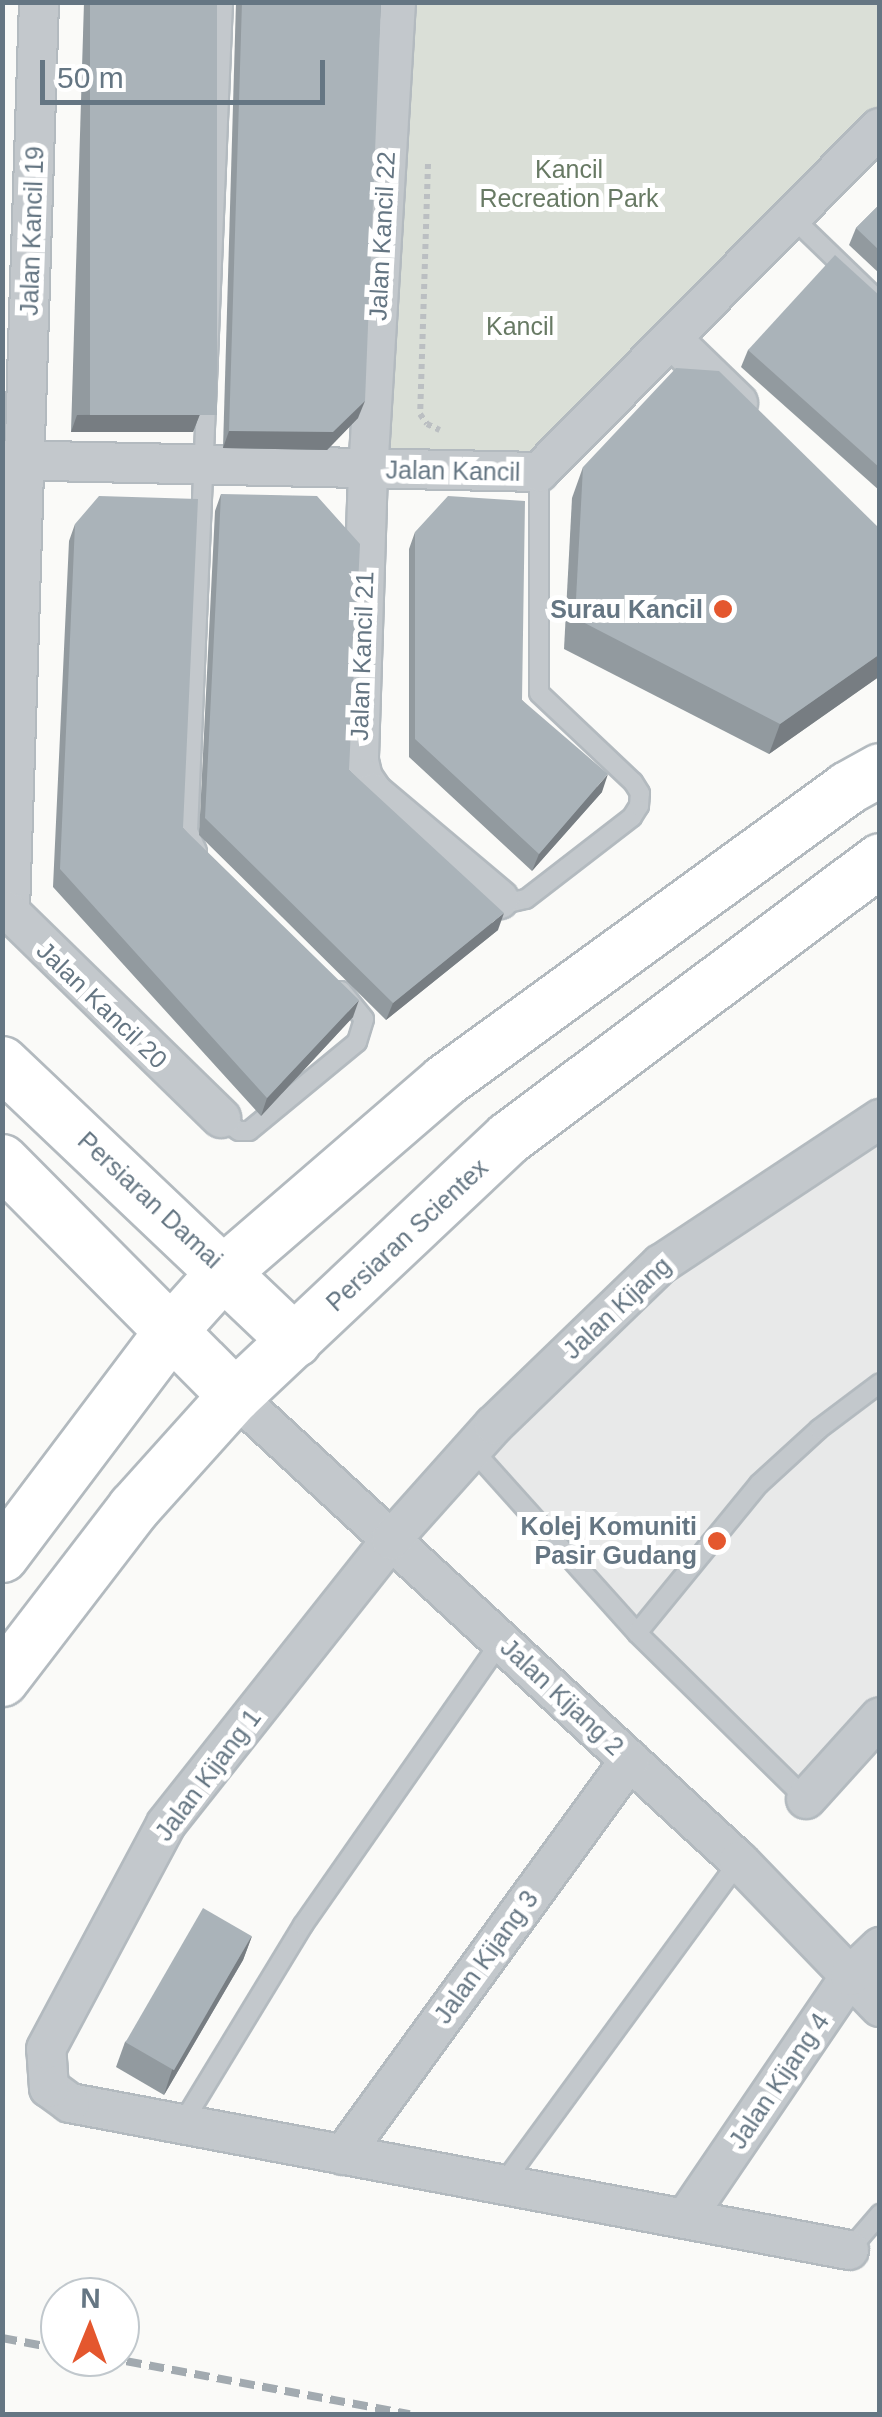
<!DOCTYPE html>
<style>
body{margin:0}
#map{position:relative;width:882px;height:2417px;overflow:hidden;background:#fafaf8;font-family:Arial,sans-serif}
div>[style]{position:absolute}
.built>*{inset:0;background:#e8e9e9}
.green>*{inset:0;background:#dadfd7}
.path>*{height:6px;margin-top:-3px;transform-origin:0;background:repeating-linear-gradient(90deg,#bbbfc2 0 5px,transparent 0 10px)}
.roads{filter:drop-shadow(2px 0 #b3babf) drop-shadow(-2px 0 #b3babf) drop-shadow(0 2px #b3babf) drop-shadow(0 -2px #b3babf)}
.service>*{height:18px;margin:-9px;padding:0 9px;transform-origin:9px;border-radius:9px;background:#c3c8cc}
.minor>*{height:38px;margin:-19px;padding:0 19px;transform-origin:19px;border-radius:19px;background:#c3c8cc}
.secondary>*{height:52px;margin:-26px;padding:0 26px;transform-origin:26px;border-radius:26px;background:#fff}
.rail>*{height:8px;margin-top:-4px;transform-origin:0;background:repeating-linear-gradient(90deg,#a2aab0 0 15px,transparent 0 23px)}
.wall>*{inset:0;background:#929a9f}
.shaded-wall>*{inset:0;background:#777d82}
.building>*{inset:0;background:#aab3b9;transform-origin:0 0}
.dots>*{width:28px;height:28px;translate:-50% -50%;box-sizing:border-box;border:5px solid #fff;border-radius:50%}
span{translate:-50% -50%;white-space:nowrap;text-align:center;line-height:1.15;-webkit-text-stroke:10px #fff;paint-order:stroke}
.park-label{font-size:25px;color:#687a64}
.street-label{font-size:25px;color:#657683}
.poi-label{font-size:25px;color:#657683;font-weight:700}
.right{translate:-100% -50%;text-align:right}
.frame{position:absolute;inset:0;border:5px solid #657683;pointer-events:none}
.north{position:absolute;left:40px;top:2277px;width:100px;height:100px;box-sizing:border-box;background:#fff;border:2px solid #c1c8cd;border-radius:50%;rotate:1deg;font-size:28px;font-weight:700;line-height:40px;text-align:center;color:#657683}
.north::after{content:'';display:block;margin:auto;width:35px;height:45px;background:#e4572e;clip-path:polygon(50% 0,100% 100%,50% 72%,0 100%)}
.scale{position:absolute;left:40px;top:60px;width:285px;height:45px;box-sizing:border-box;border:5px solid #657683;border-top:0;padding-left:12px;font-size:30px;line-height:35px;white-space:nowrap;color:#657683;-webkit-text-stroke:8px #fff;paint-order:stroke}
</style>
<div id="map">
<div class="built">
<i style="clip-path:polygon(879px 1119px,879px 1739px,806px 1799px,472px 1449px,661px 1264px)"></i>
</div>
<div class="green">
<i style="clip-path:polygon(396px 3px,879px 3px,879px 128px,539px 472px,368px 471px)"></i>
</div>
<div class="path">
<i style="left:428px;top:164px;width:250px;rotate:91.8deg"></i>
<i style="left:420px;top:414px;width:12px;rotate:55deg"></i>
<i style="left:427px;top:424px;width:14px;rotate:25deg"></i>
</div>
<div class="roads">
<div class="service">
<i style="left:792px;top:217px;width:122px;rotate:44deg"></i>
<i style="left:197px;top:851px;width:22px;rotate:-114deg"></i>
<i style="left:188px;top:831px;width:830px;rotate:-87.58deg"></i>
<i style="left:499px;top:899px;width:10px;rotate:24deg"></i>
<i style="left:508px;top:903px;width:18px;rotate:-13deg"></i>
<i style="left:526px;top:899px;width:134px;rotate:-37.7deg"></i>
<i style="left:632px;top:817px;width:13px;rotate:-58deg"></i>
<i style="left:639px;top:806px;width:13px;rotate:-86deg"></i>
<i style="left:640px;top:793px;width:13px;rotate:-122deg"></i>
<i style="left:633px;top:782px;width:129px;rotate:-136.6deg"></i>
<i style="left:539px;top:693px;width:221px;rotate:-90deg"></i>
<i style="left:221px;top:1118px;width:22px;rotate:36deg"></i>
<i style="left:239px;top:1131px;width:10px"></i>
<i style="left:249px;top:1131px;width:140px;rotate:-39.5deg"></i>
<i style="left:357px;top:1042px;width:24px;rotate:-73deg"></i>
<i style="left:364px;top:1019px;width:36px;rotate:-129deg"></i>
<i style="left:472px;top:1449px;width:247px;rotate:48.1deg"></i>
<i style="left:637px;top:1633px;width:237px;rotate:44.5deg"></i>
<i style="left:637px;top:1633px;width:193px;rotate:-50.7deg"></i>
<i style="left:759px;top:1484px;width:81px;rotate:-42.5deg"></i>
<i style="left:819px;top:1429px;width:76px;rotate:-37deg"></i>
<i style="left:182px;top:2124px;width:233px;rotate:-58.7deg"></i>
<i style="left:303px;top:1925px;width:346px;rotate:-55.1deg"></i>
<i style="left:502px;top:2185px;width:401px;rotate:-53.8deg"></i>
<i style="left:849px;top:2250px;width:48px;rotate:-49.3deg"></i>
</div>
<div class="minor">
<i style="left:39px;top:2px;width:910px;rotate:91.83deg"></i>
<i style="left:10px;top:912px;width:295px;rotate:44.3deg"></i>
<i style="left:396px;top:2px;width:469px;rotate:93.4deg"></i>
<i style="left:368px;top:470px;width:291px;rotate:91.8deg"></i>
<i style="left:359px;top:761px;width:17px;rotate:77deg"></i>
<i style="left:363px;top:778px;width:18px;rotate:56deg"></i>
<i style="left:373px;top:793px;width:165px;rotate:40.1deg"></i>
<i style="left:672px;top:339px;width:92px;rotate:44.1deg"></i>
<i style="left:2px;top:460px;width:537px;rotate:1.28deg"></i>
<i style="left:539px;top:472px;width:484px;rotate:-45.3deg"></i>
<i style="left:235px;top:1396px;width:686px;rotate:42.7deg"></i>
<i style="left:739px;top:1861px;width:203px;rotate:46deg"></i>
<i style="left:806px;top:1799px;width:110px;rotate:-47.9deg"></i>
<i style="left:343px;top:2155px;width:488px;rotate:-54deg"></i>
<i style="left:685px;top:2219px;width:294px;rotate:-55.8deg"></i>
<i style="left:850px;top:1976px;width:42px;rotate:-44deg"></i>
<i style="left:849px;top:2250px;width:793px;rotate:-169.31deg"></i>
<i style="left:70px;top:2103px;width:26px;rotate:-144deg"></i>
<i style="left:49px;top:2088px;width:39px;rotate:-94deg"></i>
<i style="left:46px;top:2049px;width:255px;rotate:-61.9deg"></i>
<i style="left:166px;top:1824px;width:362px;rotate:-51.6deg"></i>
<i style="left:391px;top:1540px;width:154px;rotate:-48.2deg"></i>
<i style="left:494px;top:1425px;width:232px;rotate:-44deg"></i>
<i style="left:661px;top:1264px;width:263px;rotate:-33.5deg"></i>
</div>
<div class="secondary">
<i style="left:2px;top:1063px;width:404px;rotate:43.5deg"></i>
<i style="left:2px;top:1161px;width:331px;rotate:45.2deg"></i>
<i style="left:2px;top:1556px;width:283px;rotate:-53deg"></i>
<i style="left:172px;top:1330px;width:79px;rotate:-48.1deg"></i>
<i style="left:225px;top:1271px;width:291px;rotate:-40.8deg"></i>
<i style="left:445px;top:1081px;width:498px;rotate:-36deg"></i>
<i style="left:848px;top:788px;width:37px;rotate:-29deg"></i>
<i style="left:2px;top:1680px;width:217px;rotate:-52.5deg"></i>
<i style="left:134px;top:1508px;width:151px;rotate:-48deg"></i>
<i style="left:235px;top:1396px;width:376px;rotate:-43.3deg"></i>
<i style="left:509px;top:1138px;width:464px;rotate:-36.8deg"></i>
</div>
</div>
<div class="rail">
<i style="left:2px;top:2338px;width:59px;rotate:10.7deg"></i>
<i style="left:104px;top:2357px;width:311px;rotate:10.6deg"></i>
</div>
<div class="wall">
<i style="clip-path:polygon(84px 2px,217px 2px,200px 414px,193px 432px,71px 432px)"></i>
<i style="clip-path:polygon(236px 2px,381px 2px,358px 418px,327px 450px,223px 448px)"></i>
<i style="clip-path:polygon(880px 204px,880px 274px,849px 245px,856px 228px)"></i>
<i style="clip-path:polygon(880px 296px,880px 491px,741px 367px,748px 350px)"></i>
<i style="clip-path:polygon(583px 467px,880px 529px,880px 676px,769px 754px,564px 649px,572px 498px)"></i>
<i style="clip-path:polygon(221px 494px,349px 770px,498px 930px,386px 1020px,199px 835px,215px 511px)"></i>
<i style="clip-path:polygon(75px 524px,183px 828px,353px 1017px,261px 1116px,53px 887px,69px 541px)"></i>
<i style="clip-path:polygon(415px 532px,522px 700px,602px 792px,532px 871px,409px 757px,409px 549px)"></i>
<i style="clip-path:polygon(252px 1936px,243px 1960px,164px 2095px,116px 2067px,125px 2042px)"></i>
</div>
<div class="shaded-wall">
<i style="clip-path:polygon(365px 401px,358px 418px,327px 450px,223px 448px,229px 431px)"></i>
<i style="clip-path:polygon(200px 414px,193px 432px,71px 432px,77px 415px)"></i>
<i style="clip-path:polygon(880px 654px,880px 676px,769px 754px,780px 724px)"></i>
<i style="clip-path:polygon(608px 774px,602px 792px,532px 871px,539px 854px)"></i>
<i style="clip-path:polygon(504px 913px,498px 930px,386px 1020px,393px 1003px)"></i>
<i style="clip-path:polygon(359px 1000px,353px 1017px,261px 1116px,267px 1098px)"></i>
<i style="clip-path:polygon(252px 1936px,243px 1960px,164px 2095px,172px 2070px)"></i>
</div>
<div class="building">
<i style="left:90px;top:2px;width:127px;height:413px"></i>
<i style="clip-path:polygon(242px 2px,381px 2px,365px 401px,333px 432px,229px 431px)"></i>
<i style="clip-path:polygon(880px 204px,880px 251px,856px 228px)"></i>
<i style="clip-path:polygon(835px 255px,880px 296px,880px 468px,748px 350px)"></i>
<i style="clip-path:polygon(676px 368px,719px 371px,880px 529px,880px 654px,780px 724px,575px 618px,583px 467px)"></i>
<i style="clip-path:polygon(221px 494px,317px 496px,360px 544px,349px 770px,504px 913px,393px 1003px,205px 818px)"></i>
<i style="clip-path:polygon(99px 496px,198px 499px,183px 828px,359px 1000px,267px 1098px,60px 869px,75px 524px)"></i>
<i style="clip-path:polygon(448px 496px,525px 501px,522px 700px,608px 774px,539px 854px,415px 739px,415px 532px)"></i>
<i style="left:203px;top:1908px;width:56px;height:155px;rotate:30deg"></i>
</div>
<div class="dots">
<i style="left:723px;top:609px;background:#e4572e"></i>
<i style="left:717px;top:1541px;background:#e4572e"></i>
</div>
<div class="park-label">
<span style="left:569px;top:184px">Kancil<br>Recreation Park</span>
<span style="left:520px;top:326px">Kancil</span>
</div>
<div class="street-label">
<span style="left:32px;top:231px;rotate:-88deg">Jalan Kancil 19</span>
<span style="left:382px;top:236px;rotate:-87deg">Jalan Kancil 22</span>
<span style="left:453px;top:471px;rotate:1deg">Jalan Kancil</span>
<span style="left:362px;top:656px;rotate:-88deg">Jalan Kancil 21</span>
<span style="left:102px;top:1005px;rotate:44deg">Jalan Kancil 20</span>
<span style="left:150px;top:1200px;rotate:43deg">Persiaran Damai</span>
<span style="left:407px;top:1235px;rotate:-43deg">Persiaran Scientex</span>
<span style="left:617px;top:1308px;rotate:-43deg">Jalan Kijang</span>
<span style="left:562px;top:1697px;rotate:43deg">Jalan Kijang 2</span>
<span style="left:208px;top:1775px;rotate:-53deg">Jalan Kijang 1</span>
<span style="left:486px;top:1957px;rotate:-54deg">Jalan Kijang 3</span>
<span style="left:779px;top:2081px;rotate:-56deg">Jalan Kijang 4</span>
</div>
<div class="poi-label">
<span class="right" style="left:703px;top:609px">Surau Kancil</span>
<span class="right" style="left:697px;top:1541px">Kolej Komuniti<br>Pasir Gudang</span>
</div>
<div class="frame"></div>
<div class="north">N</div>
<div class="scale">50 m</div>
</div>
